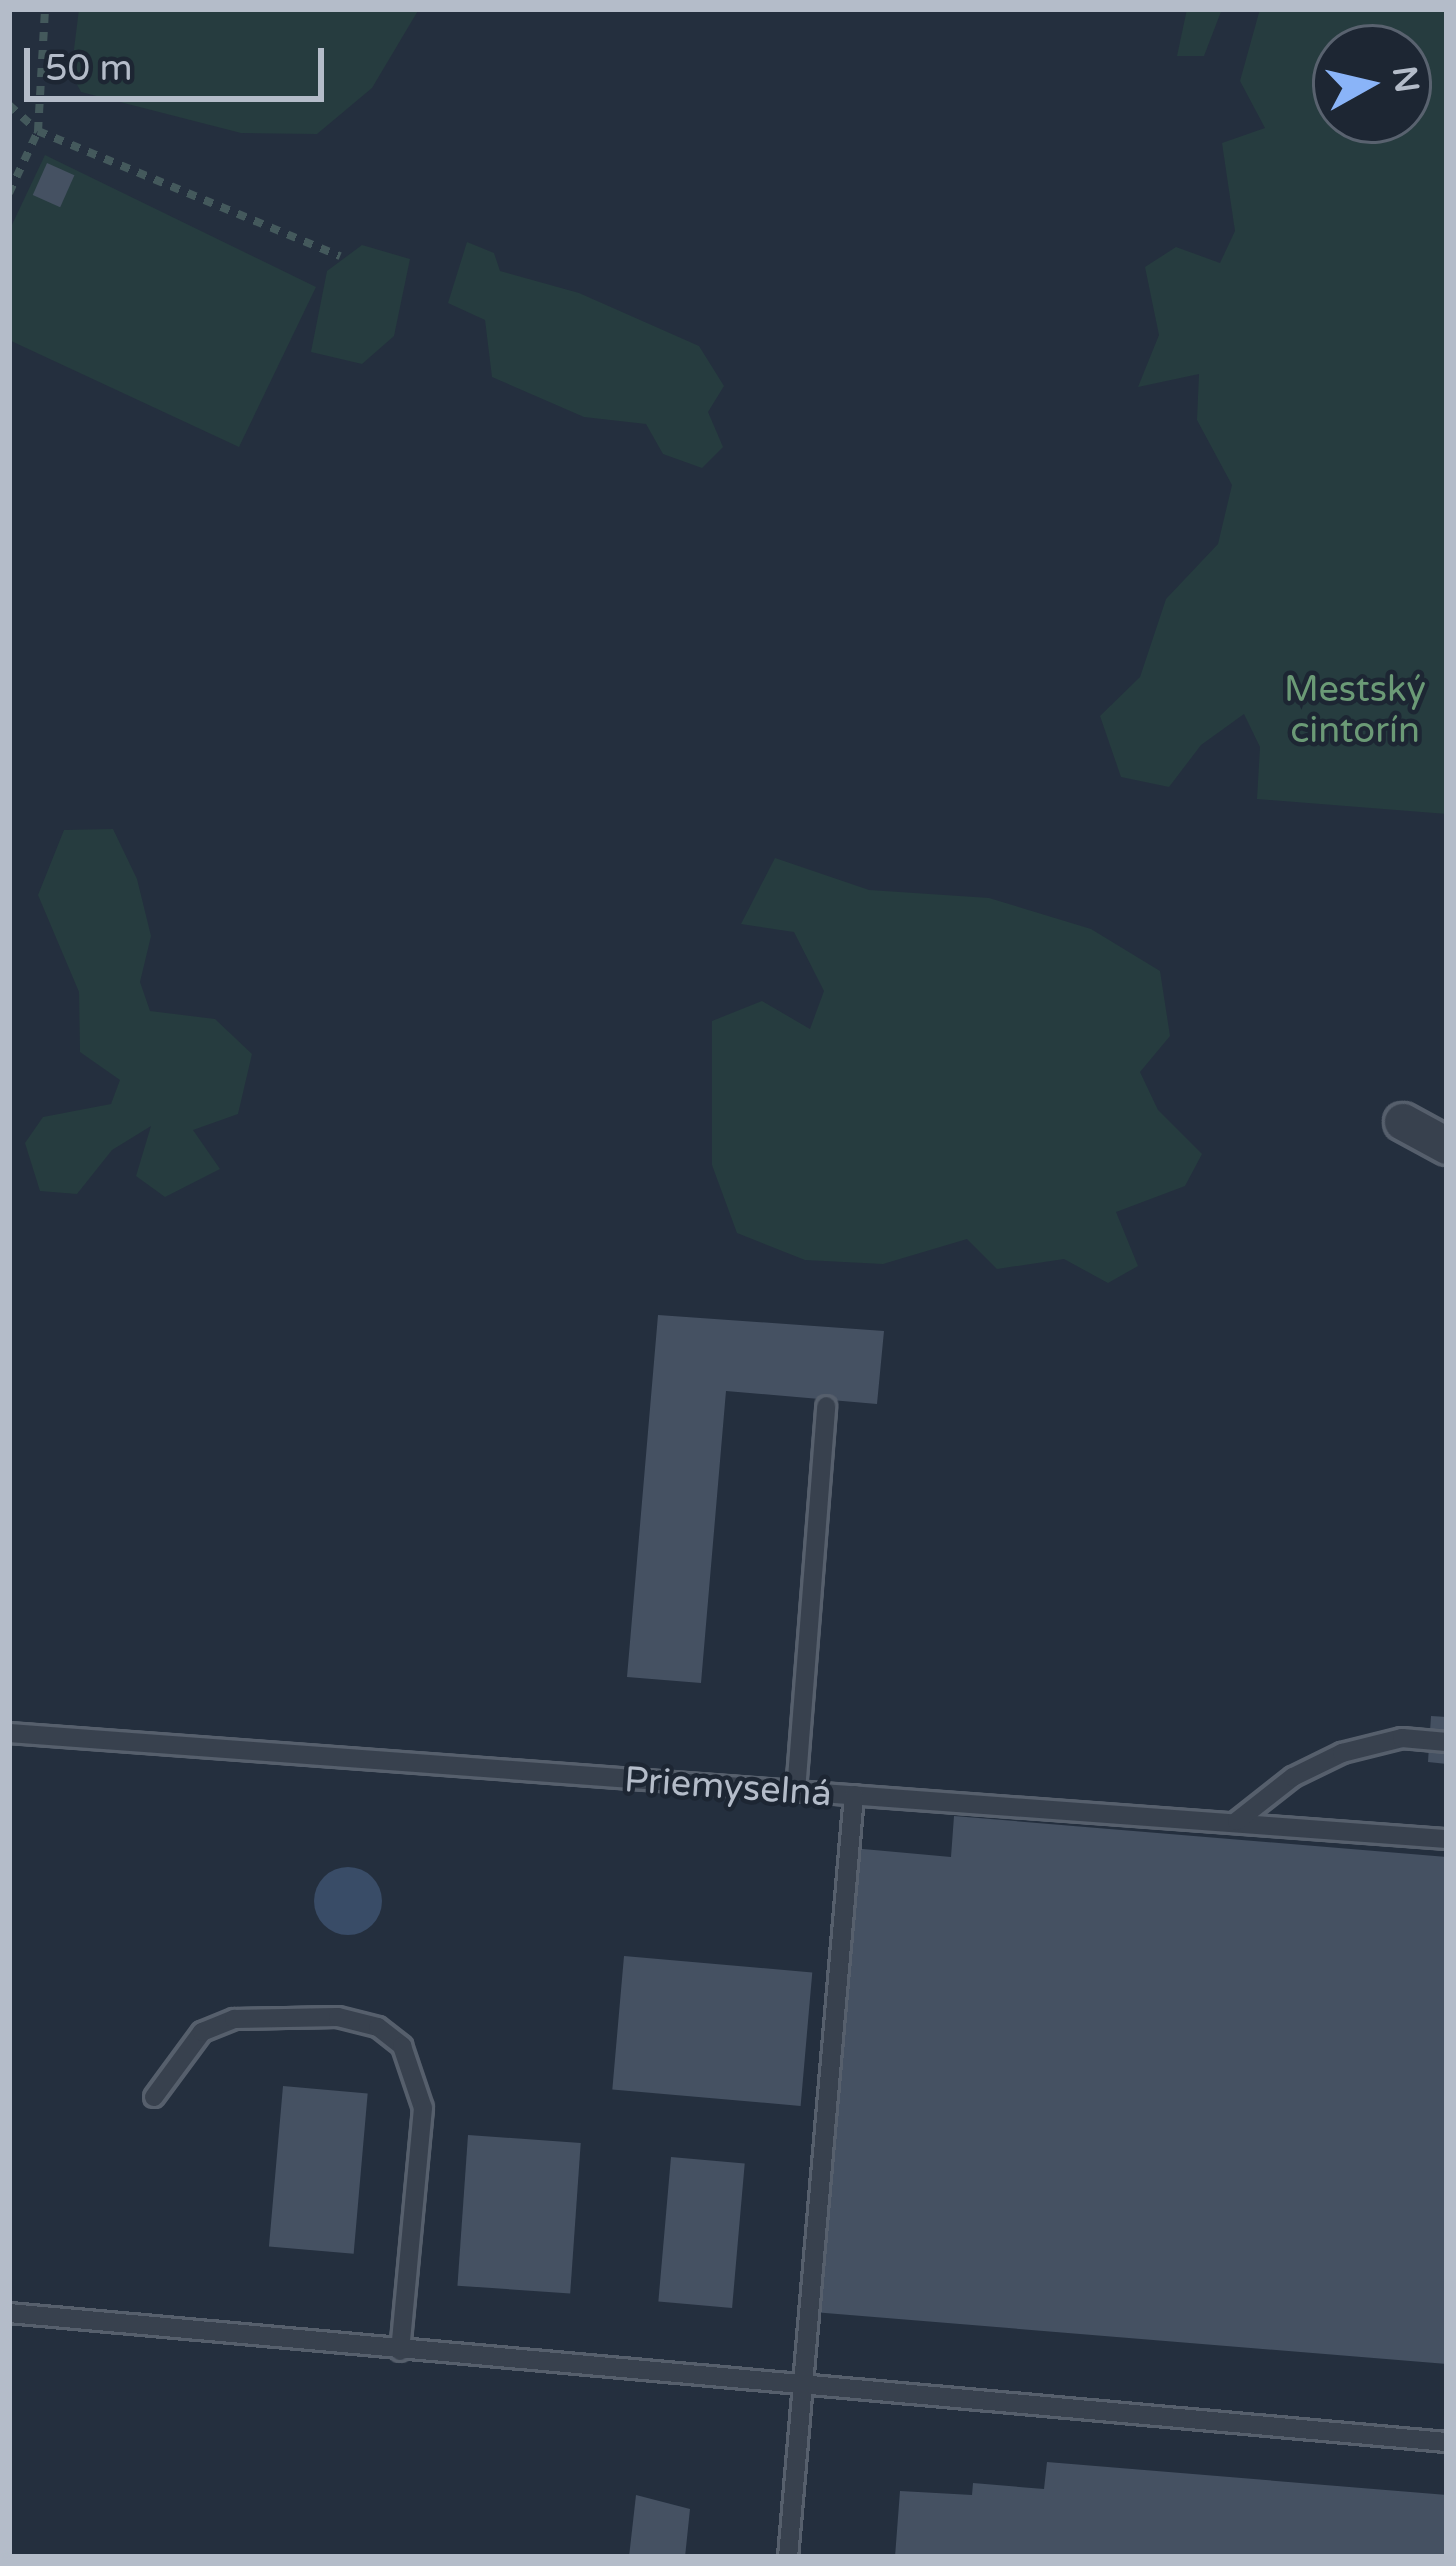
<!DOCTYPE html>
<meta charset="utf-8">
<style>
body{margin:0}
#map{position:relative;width:1456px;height:2566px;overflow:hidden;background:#242f3e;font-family:"Varela Round",sans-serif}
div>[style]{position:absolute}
.green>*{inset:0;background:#263c3f}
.water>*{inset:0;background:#394c67}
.round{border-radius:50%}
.building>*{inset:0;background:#455162;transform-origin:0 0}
.path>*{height:8px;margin-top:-4px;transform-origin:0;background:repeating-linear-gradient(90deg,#44595c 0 9px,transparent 0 18px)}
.roads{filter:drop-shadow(3px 0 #565f6c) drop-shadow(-3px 0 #565f6c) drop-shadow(0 3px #565f6c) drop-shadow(0 -3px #565f6c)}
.service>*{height:18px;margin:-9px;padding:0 9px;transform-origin:9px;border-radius:9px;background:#38414e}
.minor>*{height:36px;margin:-18px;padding:0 18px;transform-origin:18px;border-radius:18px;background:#38414e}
span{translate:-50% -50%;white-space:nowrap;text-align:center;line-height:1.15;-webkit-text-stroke:9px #1d2633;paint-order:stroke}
.park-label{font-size:36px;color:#6b9a76}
.street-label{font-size:36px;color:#b4bcc9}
.frame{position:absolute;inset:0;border:12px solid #b4bcc9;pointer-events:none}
.north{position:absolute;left:1312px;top:24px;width:120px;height:120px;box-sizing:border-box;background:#1d2633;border:3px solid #59626f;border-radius:50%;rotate:82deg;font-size:33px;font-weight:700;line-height:48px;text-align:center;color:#b4bcc9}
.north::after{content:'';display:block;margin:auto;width:42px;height:54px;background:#8ab4f8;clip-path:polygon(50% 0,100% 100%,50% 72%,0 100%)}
.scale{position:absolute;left:24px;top:48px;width:300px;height:54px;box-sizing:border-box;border:6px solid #b4bcc9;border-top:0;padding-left:15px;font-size:36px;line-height:42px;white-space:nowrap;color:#b4bcc9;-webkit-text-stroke:9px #1d2633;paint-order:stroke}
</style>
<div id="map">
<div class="green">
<i style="clip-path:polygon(79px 9px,419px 9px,372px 88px,317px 134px,241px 133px,81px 92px,71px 73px)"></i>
<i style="clip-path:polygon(1187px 9px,1222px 9px,1204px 56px,1177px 56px)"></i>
<i style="clip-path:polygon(evenodd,1260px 9px,1447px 9px,1447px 814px,1257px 799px,1260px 747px,1244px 714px,1201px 745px,1169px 787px,1121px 777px,1100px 716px,1140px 677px,1166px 599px,1218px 544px,1232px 485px,1197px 420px,1199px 374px,1138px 387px,1159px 335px,1145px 267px,1176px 247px,1220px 263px,1235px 231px,1222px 143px,1265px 128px,1240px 81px,1260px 9px,1408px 48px,1408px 120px,1336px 120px,1336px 48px,1408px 48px)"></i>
<i style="clip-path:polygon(45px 155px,316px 287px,239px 447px,9px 340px,9px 231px)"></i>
<i style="clip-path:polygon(467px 242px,494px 253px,500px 271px,579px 293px,699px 346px,724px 386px,708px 412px,723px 447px,702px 468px,663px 454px,646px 424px,584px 417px,492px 377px,485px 320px,448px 303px)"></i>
<i style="clip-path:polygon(362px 245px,410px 259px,394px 336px,362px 364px,311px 352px,327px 271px)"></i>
<i style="clip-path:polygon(113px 829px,137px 879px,151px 936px,140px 982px,150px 1011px,215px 1019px,252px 1054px,238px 1114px,193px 1130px,220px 1169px,165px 1197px,136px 1176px,151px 1126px,112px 1150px,77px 1194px,40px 1191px,25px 1143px,43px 1117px,111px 1104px,120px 1080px,80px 1052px,79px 992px,38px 895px,64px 830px)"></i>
<i style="clip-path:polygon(775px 858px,869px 890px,989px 898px,1091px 929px,1160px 971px,1170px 1036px,1140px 1072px,1158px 1110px,1202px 1154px,1185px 1186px,1116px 1212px,1138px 1266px,1108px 1283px,1064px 1259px,997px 1269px,967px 1239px,883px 1264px,805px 1260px,737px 1233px,712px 1165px,712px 1021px,762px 1001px,810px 1029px,824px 991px,794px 932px,741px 924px)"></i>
</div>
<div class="water">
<i class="round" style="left:314px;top:1867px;width:68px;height:68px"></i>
</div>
<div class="building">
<i style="left:47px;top:163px;width:30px;height:35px;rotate:24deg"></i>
<i style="clip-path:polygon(658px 1315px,884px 1331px,877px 1404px,726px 1391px,701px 1683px,627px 1677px)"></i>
<i style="clip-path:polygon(1431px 1716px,1447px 1717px,1447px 1764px,1428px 1762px)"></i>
<i style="clip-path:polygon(954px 1816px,1447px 1857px,1447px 2364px,813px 2312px,852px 1848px,951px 1857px)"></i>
<i style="left:624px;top:1956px;width:189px;height:134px;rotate:5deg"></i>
<i style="left:283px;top:2086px;width:85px;height:161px;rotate:5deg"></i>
<i style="left:468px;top:2135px;width:113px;height:151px;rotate:4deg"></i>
<i style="left:671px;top:2157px;width:74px;height:145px;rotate:5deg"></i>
<i style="clip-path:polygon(1047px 2462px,1447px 2495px,1447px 2557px,895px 2557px,900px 2491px,972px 2495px,973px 2483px,1044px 2489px)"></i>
<i style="clip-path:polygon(636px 2495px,690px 2509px,685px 2557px,629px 2557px)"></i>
</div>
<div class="path">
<i style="left:9px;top:105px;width:39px;rotate:42deg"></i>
<i style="left:38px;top:131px;width:327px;rotate:22.5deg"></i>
<i style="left:9px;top:193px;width:68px;rotate:-64.9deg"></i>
<i style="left:38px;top:131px;width:122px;rotate:-86.7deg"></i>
</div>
<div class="roads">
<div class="service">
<i style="left:9px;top:1733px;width:1442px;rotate:4.22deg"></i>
<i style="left:796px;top:1791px;width:386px;rotate:-85.5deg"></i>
<i style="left:1237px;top:1821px;width:71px;rotate:-38.2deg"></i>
<i style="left:1293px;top:1777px;width:55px;rotate:-26.1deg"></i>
<i style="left:1342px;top:1753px;width:62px;rotate:-14deg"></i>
<i style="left:1402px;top:1738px;width:45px;rotate:5.1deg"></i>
<i style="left:154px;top:2097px;width:81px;rotate:-53.6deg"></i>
<i style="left:202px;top:2032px;width:35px;rotate:-22deg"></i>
<i style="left:234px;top:2019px;width:104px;rotate:-1.1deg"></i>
<i style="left:338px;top:2017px;width:41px;rotate:14deg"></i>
<i style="left:378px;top:2027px;width:31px;rotate:38deg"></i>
<i style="left:402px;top:2046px;width:65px;rotate:71.3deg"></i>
<i style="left:423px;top:2108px;width:244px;rotate:95.4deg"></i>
<i style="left:9px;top:2313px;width:1444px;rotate:5.13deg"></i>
<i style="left:788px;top:2557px;width:765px;rotate:-85.05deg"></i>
</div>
<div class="minor">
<i style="left:1403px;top:1122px;width:50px;rotate:28.6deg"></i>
</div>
</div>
<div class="park-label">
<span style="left:1355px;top:710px">Mestský<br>cintorín</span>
</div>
<div class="street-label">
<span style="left:728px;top:1787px;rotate:4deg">Priemyselná</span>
</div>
<div class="frame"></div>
<div class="north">N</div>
<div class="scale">50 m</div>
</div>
